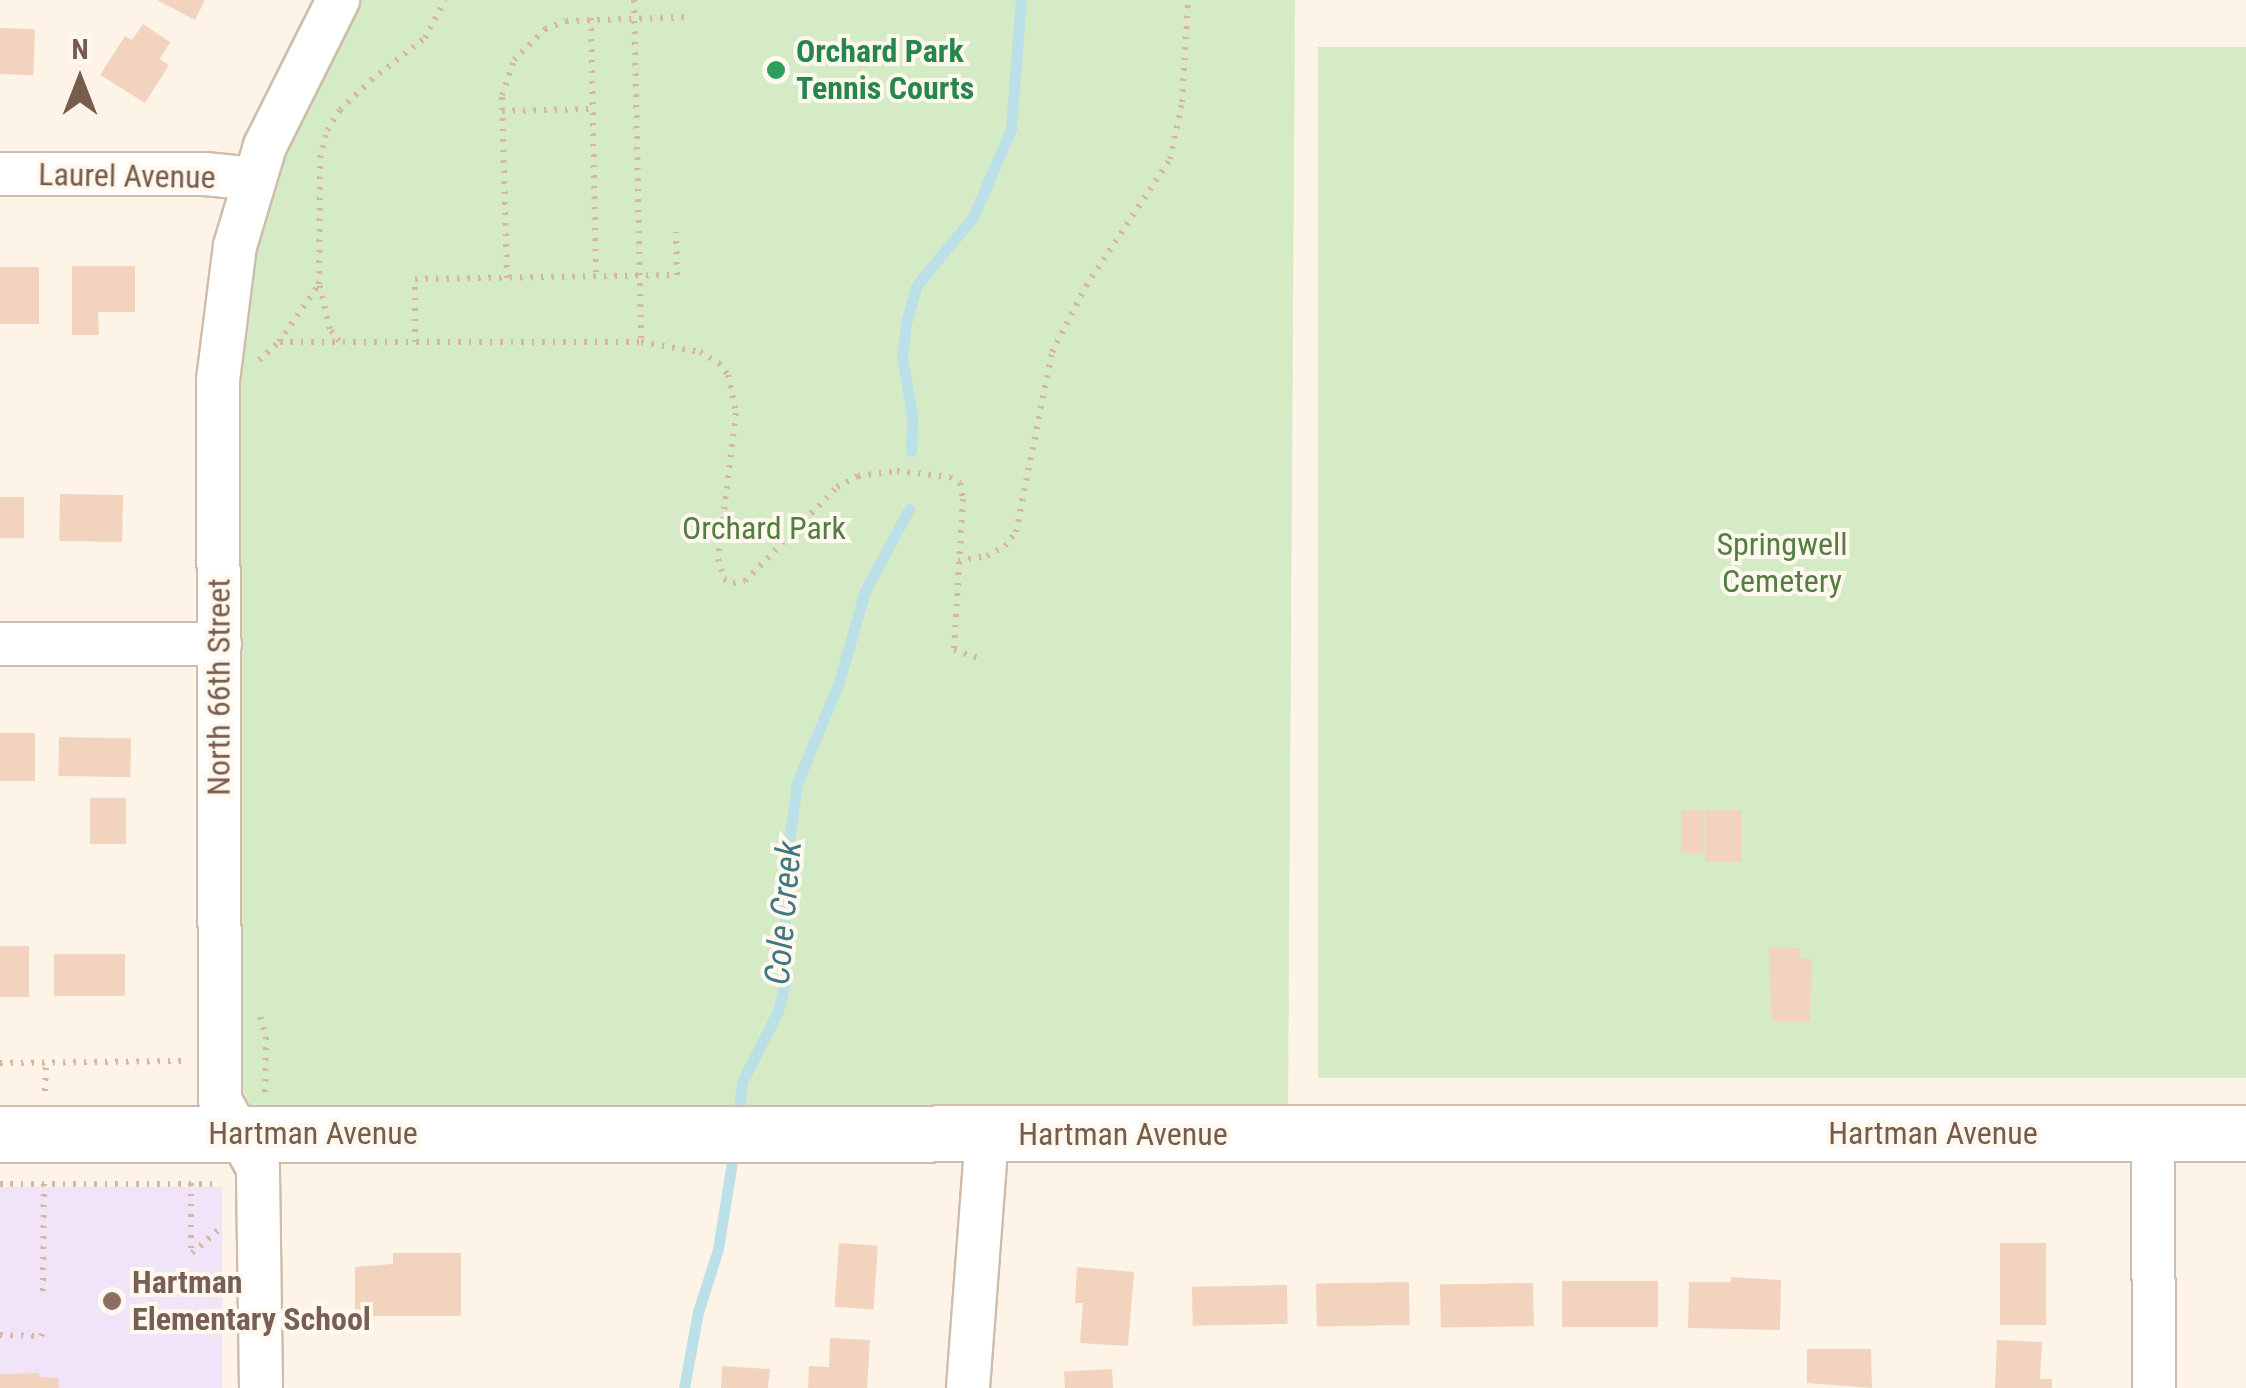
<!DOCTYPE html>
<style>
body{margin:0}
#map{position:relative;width:2246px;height:1388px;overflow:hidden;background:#fdf4e7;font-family:"Roboto Condensed",sans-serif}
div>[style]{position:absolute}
.education>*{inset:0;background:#f1e4f9;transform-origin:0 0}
.green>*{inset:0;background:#d4ebc5;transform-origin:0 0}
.stream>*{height:11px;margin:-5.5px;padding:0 5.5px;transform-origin:5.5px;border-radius:5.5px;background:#bbe0e7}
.building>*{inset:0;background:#f2d4be;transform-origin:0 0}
.path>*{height:6px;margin-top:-3px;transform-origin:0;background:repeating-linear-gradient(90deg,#d7b7a1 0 2.5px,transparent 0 10.5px)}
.roads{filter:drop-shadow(2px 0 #cfbcad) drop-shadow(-2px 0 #cfbcad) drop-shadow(0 2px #cfbcad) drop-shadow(0 -2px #cfbcad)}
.street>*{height:42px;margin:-21px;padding:0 21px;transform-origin:21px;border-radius:21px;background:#fff}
.secondary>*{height:55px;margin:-27.5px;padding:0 27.5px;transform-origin:27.5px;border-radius:27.5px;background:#fff}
.dots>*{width:28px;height:28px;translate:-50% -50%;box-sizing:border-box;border:5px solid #fff8ee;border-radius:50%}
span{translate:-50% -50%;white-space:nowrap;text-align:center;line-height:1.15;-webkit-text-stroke:8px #fff8ee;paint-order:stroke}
.leisure-label{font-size:32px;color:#27864d;font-weight:700}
.left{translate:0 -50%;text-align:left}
.street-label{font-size:32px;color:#775b4b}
.park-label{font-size:32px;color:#537d42}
.education-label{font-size:32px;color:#785e54;font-weight:700}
.water-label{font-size:35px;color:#417783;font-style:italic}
.north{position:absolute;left:30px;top:30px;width:100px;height:100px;-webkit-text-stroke:8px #fff8ee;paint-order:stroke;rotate:0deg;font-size:28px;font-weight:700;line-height:40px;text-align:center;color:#775b4b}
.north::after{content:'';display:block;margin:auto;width:35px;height:45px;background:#775b4b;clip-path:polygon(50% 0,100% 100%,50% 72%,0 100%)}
</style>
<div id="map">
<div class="education">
<i style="left:0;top:1187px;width:222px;height:201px"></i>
</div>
<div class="green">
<i style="clip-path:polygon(360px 0,1295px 0,1288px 1114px,252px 1109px,238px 1080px,235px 452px,243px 299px,286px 132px)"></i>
<i style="left:2246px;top:47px;width:1031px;height:928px;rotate:90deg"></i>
</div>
<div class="stream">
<i style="left:911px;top:451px;width:36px;rotate:-88deg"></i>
<i style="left:912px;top:415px;width:59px;rotate:-99.8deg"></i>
<i style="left:902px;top:357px;width:33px;rotate:-83deg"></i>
<i style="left:906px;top:324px;width:39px;rotate:-75deg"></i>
<i style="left:916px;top:286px;width:89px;rotate:-50.4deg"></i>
<i style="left:973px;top:217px;width:96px;rotate:-66.6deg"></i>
<i style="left:1011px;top:129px;width:129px;rotate:-85.6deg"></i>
<i style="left:738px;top:1120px;width:38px;rotate:-84deg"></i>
<i style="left:742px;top:1082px;width:80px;rotate:-63.1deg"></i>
<i style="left:778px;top:1011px;width:32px;rotate:-76deg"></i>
<i style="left:786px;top:980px;width:103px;rotate:-91.1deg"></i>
<i style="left:784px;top:877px;width:95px;rotate:-82.1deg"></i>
<i style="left:797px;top:783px;width:109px;rotate:-67.4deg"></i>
<i style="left:839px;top:682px;width:95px;rotate:-74.1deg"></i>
<i style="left:865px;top:591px;width:93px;rotate:-61.8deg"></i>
<i style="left:684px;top:1388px;width:77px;rotate:-79.6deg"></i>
<i style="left:698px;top:1312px;width:66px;rotate:-72.4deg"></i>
<i style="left:718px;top:1249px;width:101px;rotate:-80.9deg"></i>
</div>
<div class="building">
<i style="clip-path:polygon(157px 0,205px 0,195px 20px)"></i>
<i style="clip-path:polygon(143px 24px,170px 42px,160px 59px,169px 65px,145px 103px,100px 75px,125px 36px,132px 40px)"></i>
<i style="left:0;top:28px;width:35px;height:46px;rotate:2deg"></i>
<i style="clip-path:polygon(72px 266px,135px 266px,135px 312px,98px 312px,99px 335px,72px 335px)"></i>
<i style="left:0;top:267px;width:39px;height:57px"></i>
<i style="left:60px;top:494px;width:63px;height:47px;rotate:1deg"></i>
<i style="left:0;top:497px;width:24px;height:41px"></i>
<i style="left:0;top:733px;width:35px;height:48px"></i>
<i style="left:59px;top:737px;width:72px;height:39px;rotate:1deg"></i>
<i style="left:90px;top:798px;width:36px;height:46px"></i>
<i style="left:1681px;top:810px;width:23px;height:43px"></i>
<i style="left:1741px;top:810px;width:52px;height:36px;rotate:90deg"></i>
<i style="left:0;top:946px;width:29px;height:51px"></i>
<i style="clip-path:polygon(1769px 948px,1799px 948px,1799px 959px,1812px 959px,1810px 1021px,1772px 1021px)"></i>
<i style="left:54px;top:954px;width:71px;height:42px"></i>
<i style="left:839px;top:1243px;width:39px;height:64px;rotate:4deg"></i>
<i style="left:2000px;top:1243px;width:46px;height:82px"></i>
<i style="clip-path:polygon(393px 1253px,461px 1253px,461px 1316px,355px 1316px,355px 1267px,393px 1264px)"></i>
<i style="clip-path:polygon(1077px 1267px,1134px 1272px,1128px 1346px,1080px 1343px,1083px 1303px,1075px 1303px)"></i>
<i style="clip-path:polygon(1731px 1277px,1781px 1280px,1780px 1330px,1688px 1328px,1689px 1282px,1731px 1282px)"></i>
<i style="left:1562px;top:1281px;width:96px;height:46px"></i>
<i style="left:1409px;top:1282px;width:43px;height:93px;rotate:89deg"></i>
<i style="left:1533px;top:1283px;width:43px;height:93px;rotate:89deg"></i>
<i style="left:1287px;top:1285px;width:39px;height:95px;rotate:89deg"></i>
<i style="clip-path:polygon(830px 1338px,870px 1340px,867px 1388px,808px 1388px,809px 1366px,829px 1367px)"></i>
<i style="clip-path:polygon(1997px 1340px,2042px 1342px,2040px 1379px,2052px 1379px,2052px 1388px,1995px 1388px)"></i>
<i style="clip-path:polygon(1807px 1349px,1871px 1349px,1872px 1388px,1807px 1383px)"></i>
<i style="clip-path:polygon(722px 1366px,770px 1369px,768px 1388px,721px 1388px)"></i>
<i style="left:1112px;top:1369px;width:19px;height:48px;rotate:87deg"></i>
<i style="clip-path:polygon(39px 1373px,39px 1377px,58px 1378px,59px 1388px,0 1388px,0 1374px)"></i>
</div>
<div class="path">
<i style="left:634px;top:0;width:342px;rotate:88.8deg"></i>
<i style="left:591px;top:18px;width:258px;rotate:88.9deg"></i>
<i style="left:502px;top:111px;width:91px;rotate:-1.3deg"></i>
<i style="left:507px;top:278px;width:183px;rotate:-91.6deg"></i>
<i style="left:502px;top:95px;width:37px;rotate:-71deg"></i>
<i style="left:514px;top:60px;width:44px;rotate:-45deg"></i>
<i style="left:545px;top:29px;width:22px;rotate:-21deg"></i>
<i style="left:566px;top:21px;width:126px;rotate:-1.8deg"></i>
<i style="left:339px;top:341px;width:15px;rotate:-127deg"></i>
<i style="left:330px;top:329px;width:46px;rotate:-103.7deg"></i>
<i style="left:319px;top:284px;width:126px;rotate:-89.5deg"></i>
<i style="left:320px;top:158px;width:29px;rotate:-76deg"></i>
<i style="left:327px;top:130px;width:24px;rotate:-57deg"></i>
<i style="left:340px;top:110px;width:43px;rotate:-44.1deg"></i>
<i style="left:371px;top:80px;width:68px;rotate:-37.9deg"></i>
<i style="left:425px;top:38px;width:43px;rotate:-62.2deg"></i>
<i style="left:280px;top:342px;width:361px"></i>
<i style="left:641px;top:342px;width:60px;rotate:9.6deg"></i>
<i style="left:700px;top:352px;width:22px;rotate:30deg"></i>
<i style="left:719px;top:363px;width:15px;rotate:53deg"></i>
<i style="left:728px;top:375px;width:39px;rotate:78deg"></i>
<i style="left:736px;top:413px;width:147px;rotate:97deg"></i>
<i style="left:718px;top:559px;width:21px;rotate:73deg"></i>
<i style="left:724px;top:579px;width:10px;rotate:24deg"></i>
<i style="left:733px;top:583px;width:12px;rotate:-9deg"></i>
<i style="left:745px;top:581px;width:132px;rotate:-45.6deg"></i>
<i style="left:837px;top:487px;width:24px;rotate:-28deg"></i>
<i style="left:858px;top:476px;width:39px;rotate:-7deg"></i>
<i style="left:897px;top:471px;width:53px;rotate:6.5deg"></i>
<i style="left:950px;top:477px;width:12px;rotate:31deg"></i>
<i style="left:960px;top:483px;width:16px;rotate:79deg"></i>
<i style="left:963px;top:499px;width:151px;rotate:93.4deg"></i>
<i style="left:954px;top:650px;width:26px;rotate:18deg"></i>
<i style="left:415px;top:342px;width:63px;rotate:-90deg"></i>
<i style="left:415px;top:279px;width:262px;rotate:-0.9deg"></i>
<i style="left:677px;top:275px;width:43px;rotate:-91.3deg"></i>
<i style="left:259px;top:360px;width:27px;rotate:-42deg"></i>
<i style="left:279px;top:342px;width:70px;rotate:-55.4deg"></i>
<i style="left:958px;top:561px;width:29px;rotate:-10deg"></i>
<i style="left:987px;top:556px;width:21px;rotate:-29deg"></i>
<i style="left:1005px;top:546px;width:18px;rotate:-52deg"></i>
<i style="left:1016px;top:532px;width:184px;rotate:-78.7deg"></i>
<i style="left:1052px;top:352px;width:74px;rotate:-62.7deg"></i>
<i style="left:1086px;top:286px;width:152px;rotate:-56.5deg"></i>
<i style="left:1170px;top:159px;width:58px;rotate:-78.1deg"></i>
<i style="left:1182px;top:102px;width:102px;rotate:-86.6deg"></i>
<i style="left:260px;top:1017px;width:21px;rotate:73deg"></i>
<i style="left:266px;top:1037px;width:56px;rotate:91deg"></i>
<i style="left:0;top:1063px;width:183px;rotate:-0.6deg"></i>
<i style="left:45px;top:1091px;width:28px;rotate:-88deg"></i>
<i style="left:191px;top:1183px;width:71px;rotate:90deg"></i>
<i style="left:0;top:1184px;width:220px"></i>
<i style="left:192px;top:1253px;width:37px;rotate:-41deg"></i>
<i style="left:43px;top:1291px;width:107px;rotate:-89.5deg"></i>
<i style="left:0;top:1335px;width:41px;rotate:1.4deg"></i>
<i style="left:41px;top:1336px;width:5px;rotate:-68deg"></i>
</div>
<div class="roads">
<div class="street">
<i style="left:0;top:174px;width:205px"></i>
<i style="left:205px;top:174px;width:50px;rotate:5.7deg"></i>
<i style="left:0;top:644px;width:220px"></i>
<i style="left:2153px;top:1133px;width:255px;rotate:89.8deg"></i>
<i style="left:261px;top:1388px;width:220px;rotate:-90.8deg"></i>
<i style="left:258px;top:1168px;width:78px;rotate:-119.2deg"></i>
<i style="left:220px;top:1100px;width:720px;rotate:-90.16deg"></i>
<i style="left:218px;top:380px;width:135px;rotate:-82.8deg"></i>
<i style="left:235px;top:246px;width:104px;rotate:-73.3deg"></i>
<i style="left:265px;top:146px;width:163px;rotate:-63.4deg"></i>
<i style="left:968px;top:1388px;width:254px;rotate:-85.7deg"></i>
</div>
<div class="secondary">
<i style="left:0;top:1134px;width:2246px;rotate:-0.03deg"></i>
</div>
</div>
<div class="dots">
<i style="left:776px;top:70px;background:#2e9e5b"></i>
<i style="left:112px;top:1301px;background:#8d6e63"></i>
</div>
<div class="leisure-label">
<span class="left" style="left:796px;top:70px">Orchard Park<br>Tennis Courts</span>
</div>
<div class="street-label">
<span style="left:127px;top:176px;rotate:1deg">Laurel Avenue</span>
<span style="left:219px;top:687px;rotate:-90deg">North 66th Street</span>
<span style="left:313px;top:1133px">Hartman Avenue</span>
<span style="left:1933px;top:1133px">Hartman Avenue</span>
<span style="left:1123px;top:1134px">Hartman Avenue</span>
</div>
<div class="park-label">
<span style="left:764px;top:528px">Orchard Park</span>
<span style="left:1782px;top:563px">Springwell<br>Cemetery</span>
</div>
<div class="education-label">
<span class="left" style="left:132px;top:1301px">Hartman<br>Elementary School</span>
</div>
<div class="water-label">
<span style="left:784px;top:913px;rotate:-85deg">Cole Creek</span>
</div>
<div class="north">N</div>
</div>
